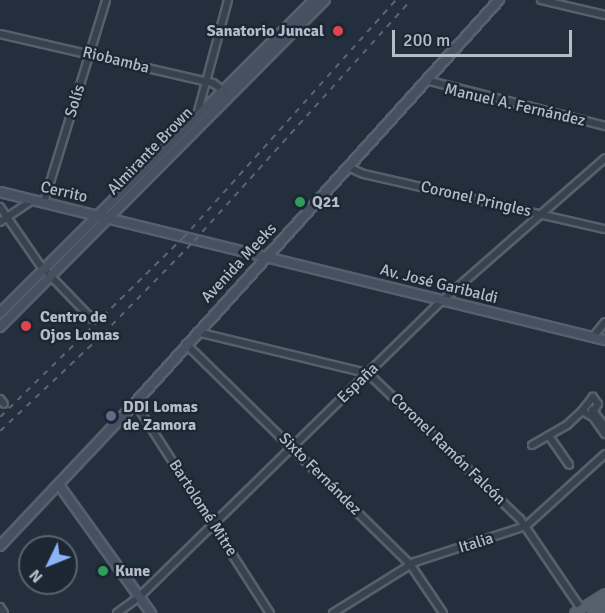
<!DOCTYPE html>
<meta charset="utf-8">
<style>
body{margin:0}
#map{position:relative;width:605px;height:613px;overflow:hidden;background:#242f3e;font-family:Signika,sans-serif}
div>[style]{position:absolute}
.roads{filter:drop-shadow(2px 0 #565f6c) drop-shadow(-2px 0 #565f6c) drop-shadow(0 2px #565f6c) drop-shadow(0 -2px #565f6c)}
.street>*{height:6px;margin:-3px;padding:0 3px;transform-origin:3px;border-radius:3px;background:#38414e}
.secondary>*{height:8px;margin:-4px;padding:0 4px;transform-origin:4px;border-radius:4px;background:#465061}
.primary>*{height:9px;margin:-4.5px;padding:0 4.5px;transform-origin:4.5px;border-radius:4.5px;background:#56606e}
.rail>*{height:1.5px;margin-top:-0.75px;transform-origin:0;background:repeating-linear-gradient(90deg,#5a6575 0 6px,transparent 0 12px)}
.dots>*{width:16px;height:16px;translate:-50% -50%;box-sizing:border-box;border:3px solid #1d2633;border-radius:50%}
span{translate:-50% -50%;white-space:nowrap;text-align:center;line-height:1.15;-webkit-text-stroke:5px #1d2633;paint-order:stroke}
.poi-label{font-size:16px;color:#b4bcc9;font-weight:700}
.right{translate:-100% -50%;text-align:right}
.left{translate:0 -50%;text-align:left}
.street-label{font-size:16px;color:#b4bcc9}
.north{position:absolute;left:18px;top:535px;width:60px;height:60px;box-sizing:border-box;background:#1d2633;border:2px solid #59626f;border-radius:50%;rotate:227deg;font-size:16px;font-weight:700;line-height:24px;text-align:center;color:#b4bcc9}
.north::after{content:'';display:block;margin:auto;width:21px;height:27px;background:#8ab4f8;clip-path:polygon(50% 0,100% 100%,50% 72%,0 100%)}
.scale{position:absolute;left:392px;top:30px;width:180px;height:27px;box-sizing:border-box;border:3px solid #b4bcc9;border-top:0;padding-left:8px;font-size:18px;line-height:21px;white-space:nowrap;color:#b4bcc9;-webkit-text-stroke:4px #1d2633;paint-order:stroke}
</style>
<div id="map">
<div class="roads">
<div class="street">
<i style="left:541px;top:0;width:66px;rotate:13.2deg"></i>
<i style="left:0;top:34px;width:219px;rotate:13deg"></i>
<i style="left:213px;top:83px;width:15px;rotate:37deg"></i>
<i style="left:426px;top:80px;width:185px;rotate:14.4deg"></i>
<i style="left:197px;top:115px;width:119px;rotate:-74.9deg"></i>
<i style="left:348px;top:167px;width:17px;rotate:24deg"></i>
<i style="left:364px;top:174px;width:247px;rotate:12.9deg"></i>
<i style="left:44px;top:202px;width:211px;rotate:-72.9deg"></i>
<i style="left:0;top:207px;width:70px;rotate:55.4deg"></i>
<i style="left:40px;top:265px;width:75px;rotate:46.1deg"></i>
<i style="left:0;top:222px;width:40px;rotate:-34deg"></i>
<i style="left:197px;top:332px;width:170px;rotate:13.6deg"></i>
<i style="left:362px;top:372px;width:14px;rotate:30deg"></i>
<i style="left:374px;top:379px;width:202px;rotate:43.8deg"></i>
<i style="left:520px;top:519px;width:114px;rotate:55.8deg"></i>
<i style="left:593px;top:337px;width:19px;rotate:-51deg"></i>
<i style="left:186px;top:344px;width:314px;rotate:44.5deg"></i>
<i style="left:410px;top:564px;width:59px;rotate:56deg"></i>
<i style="left:0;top:399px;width:6px;rotate:51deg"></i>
<i style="left:135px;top:403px;width:250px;rotate:57.3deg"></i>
<i style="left:592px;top:410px;width:21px;rotate:51deg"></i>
<i style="left:594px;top:411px;width:8px;rotate:-60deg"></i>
<i style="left:598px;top:404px;width:9px;rotate:-126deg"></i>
<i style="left:593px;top:397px;width:18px;rotate:128deg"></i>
<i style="left:582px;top:411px;width:13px;rotate:29deg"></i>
<i style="left:593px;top:417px;width:21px;rotate:55deg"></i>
<i style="left:549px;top:436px;width:35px;rotate:55deg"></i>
<i style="left:532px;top:445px;width:40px;rotate:-29.7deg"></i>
<i style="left:567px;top:425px;width:21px;rotate:-43deg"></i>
<i style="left:0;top:607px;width:7px;rotate:56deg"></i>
<i style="left:117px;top:613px;width:27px;rotate:-36deg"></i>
<i style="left:139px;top:597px;width:414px;rotate:-44.4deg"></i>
<i style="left:435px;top:307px;width:226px;rotate:-41.2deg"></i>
<i style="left:333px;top:613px;width:97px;rotate:-31.9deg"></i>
<i style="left:415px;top:562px;width:117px;rotate:-18deg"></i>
<i style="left:526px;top:526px;width:107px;rotate:-42.3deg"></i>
</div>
<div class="secondary">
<i style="left:0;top:192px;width:623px;rotate:13.75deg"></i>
<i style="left:0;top:313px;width:443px;rotate:-44.9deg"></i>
<i style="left:0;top:327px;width:461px;rotate:-45.2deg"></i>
<i style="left:59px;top:485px;width:158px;rotate:54.3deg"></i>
<i style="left:0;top:546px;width:197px;rotate:-46.6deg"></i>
<i style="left:135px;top:403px;width:543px;rotate:-47.91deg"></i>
</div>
<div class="primary">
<i style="left:575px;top:613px;width:36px;rotate:-32deg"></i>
<i style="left:591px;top:613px;width:17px;rotate:-33deg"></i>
</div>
</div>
<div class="rail">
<i style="left:0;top:417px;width:256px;rotate:-44.4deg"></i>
<i style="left:183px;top:238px;width:319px;rotate:-48.2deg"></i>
<i style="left:0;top:431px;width:141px;rotate:-43.3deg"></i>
<i style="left:103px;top:334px;width:130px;rotate:-45.6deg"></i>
<i style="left:194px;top:241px;width:324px;rotate:-48deg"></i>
</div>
<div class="dots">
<i style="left:338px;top:31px;background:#e0444e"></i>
<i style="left:300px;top:202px;background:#2e9e5b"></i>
<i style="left:26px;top:326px;background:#e0444e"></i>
<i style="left:111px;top:416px;background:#5c6f8a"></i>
<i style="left:103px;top:571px;background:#2e9e5b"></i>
</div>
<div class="poi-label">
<span class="right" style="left:324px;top:31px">Sanatorio Juncal</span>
<span class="left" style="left:312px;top:202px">Q21</span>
<span class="left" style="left:40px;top:326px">Centro de<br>Ojos Lomas</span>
<span class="left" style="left:123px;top:416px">DDI Lomas<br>de Zamora</span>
<span class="left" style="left:115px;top:571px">Kune</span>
</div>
<div class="street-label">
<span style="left:116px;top:60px;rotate:14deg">Riobamba</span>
<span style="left:75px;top:101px;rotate:-73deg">Solís</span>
<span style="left:515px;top:105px;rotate:13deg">Manuel A. Fernández</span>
<span style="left:150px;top:151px;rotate:-46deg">Almirante Brown</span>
<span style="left:64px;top:192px;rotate:13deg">Cerrito</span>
<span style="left:476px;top:199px;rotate:13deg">Coronel Pringles</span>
<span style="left:239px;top:263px;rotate:-47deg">Avenida Meeks</span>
<span style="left:439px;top:284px;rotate:14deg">Av. José Garibaldi</span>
<span style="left:358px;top:383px;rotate:-44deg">España</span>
<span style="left:448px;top:449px;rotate:44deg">Coronel Ramón Falcón</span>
<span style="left:320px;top:474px;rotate:45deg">Sixto Fernández</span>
<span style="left:203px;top:508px;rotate:57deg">Bartolomé Mitre</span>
<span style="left:476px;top:543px;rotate:-17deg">Italia</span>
</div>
<div class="north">N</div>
<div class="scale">200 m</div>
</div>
